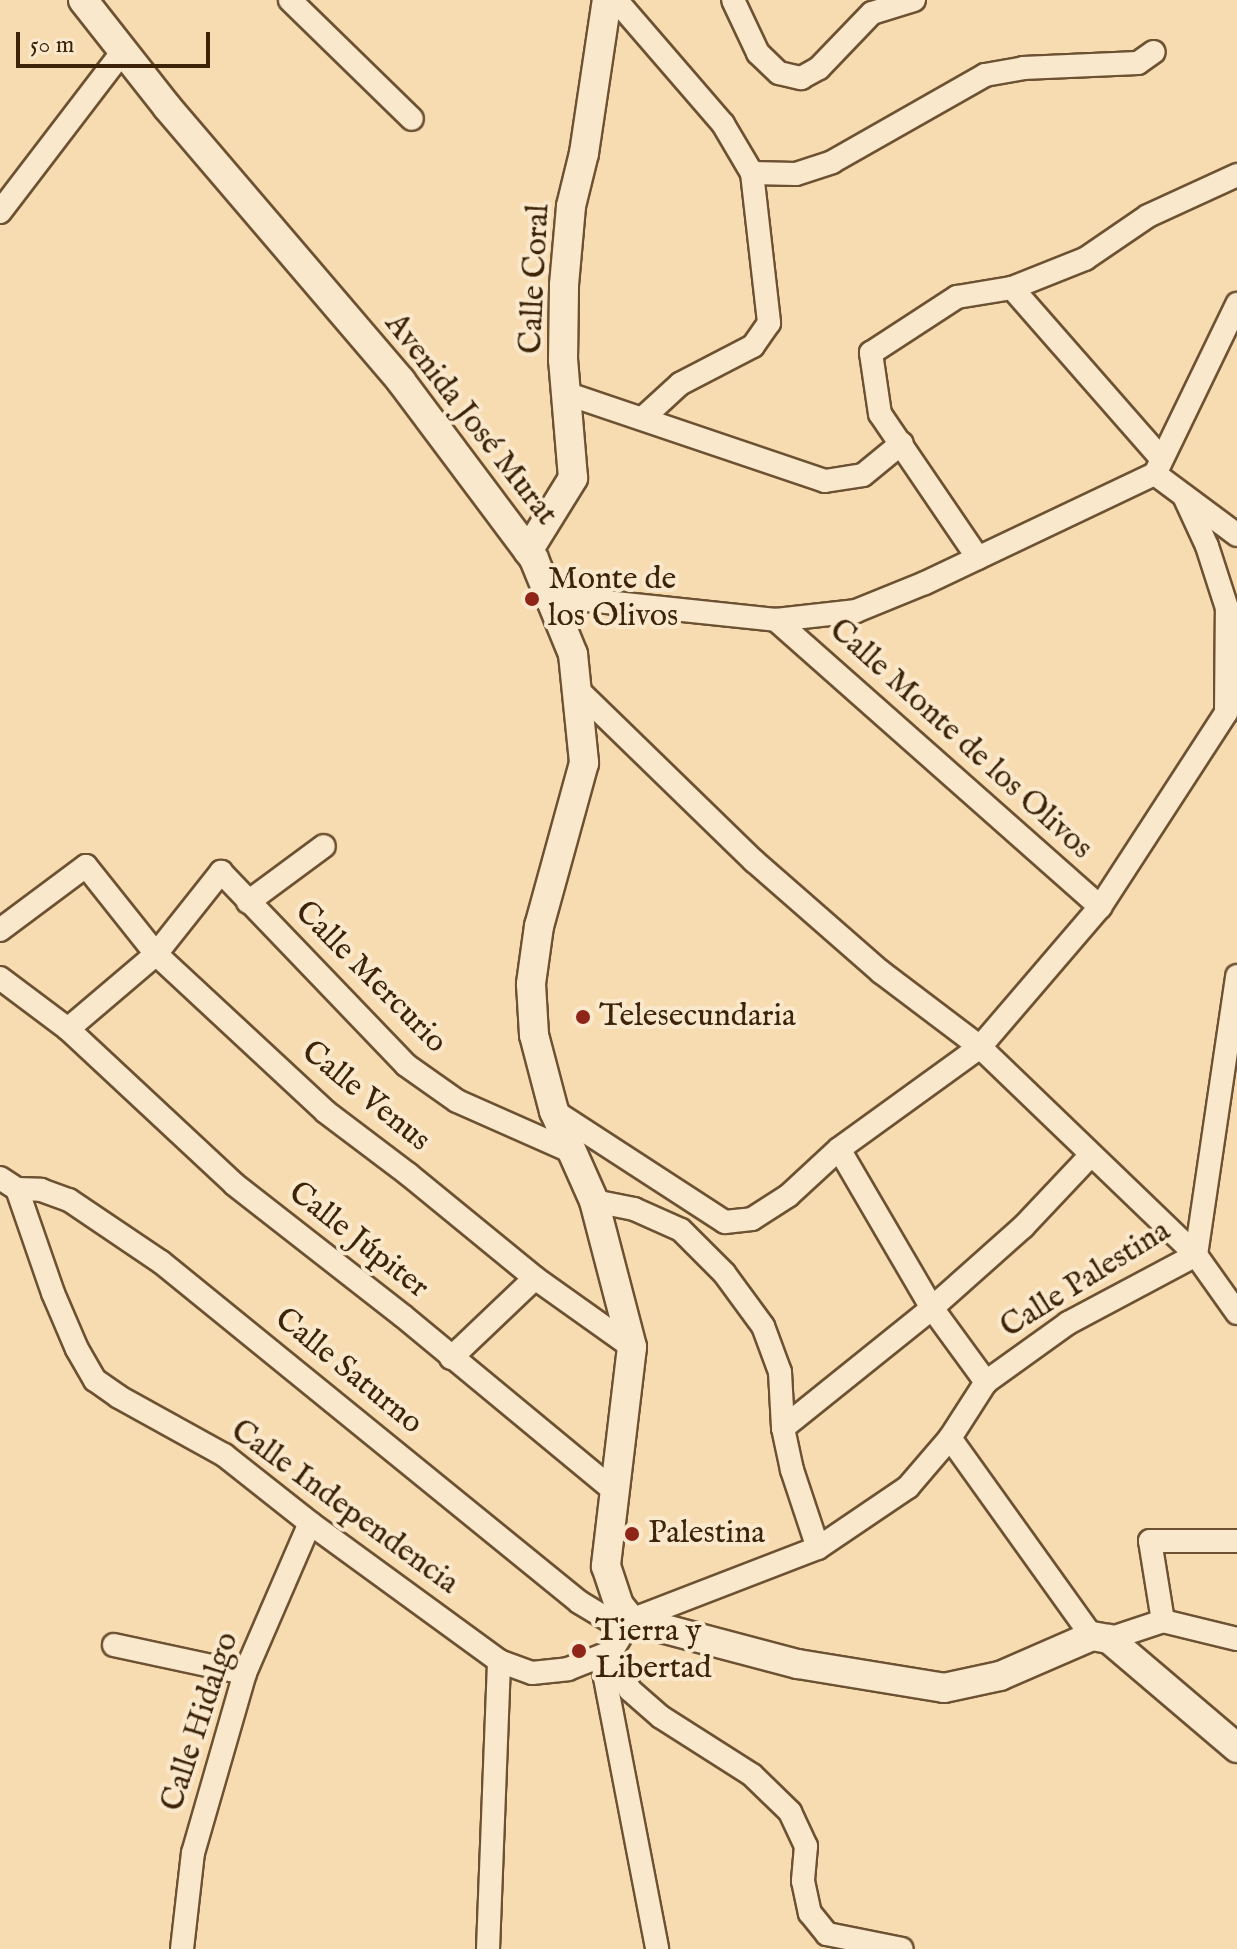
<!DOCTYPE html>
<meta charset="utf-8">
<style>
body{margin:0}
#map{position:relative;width:1237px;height:1949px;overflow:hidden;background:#f8dcb1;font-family:"IM FELL English",serif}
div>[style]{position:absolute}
.roads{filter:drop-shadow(2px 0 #6c5232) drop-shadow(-2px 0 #6c5232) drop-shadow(0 2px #6c5232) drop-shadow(0 -2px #6c5232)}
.minor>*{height:22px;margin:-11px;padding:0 11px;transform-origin:11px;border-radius:11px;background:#fae8cc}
.tertiary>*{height:28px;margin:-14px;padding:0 14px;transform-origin:14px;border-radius:14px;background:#fae8cc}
.dots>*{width:22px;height:22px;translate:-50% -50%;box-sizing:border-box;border:4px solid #fae8cc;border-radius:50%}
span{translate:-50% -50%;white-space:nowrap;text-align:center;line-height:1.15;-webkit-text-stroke:8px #fae8cc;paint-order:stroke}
.street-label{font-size:32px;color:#3d2408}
.poi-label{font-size:32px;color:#3d2408}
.left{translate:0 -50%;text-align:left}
.scale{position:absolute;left:16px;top:32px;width:194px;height:36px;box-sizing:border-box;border:4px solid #3d2408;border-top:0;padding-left:10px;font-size:24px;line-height:28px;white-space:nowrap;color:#3d2408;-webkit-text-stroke:6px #fae8cc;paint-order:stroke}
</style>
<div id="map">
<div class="roads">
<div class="minor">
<i style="left:290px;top:0;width:170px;rotate:44.3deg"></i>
<i style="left:616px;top:0;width:164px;rotate:49.2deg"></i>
<i style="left:723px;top:124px;width:57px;rotate:59.4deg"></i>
<i style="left:752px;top:173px;width:151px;rotate:83.5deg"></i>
<i style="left:769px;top:323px;width:28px;rotate:125deg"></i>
<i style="left:753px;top:346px;width:82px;rotate:152.5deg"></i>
<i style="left:680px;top:384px;width:49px;rotate:137.5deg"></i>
<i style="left:733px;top:0;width:59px;rotate:64.7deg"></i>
<i style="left:758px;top:53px;width:29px;rotate:44deg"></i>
<i style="left:779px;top:73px;width:23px;rotate:13deg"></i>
<i style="left:801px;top:78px;width:21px;rotate:-29deg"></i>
<i style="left:819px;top:68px;width:76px;rotate:-46.1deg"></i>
<i style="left:872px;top:13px;width:44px;rotate:-17.2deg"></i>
<i style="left:752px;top:173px;width:44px;rotate:1.3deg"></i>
<i style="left:796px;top:174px;width:38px;rotate:-18deg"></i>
<i style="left:832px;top:162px;width:176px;rotate:-29.6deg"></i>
<i style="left:985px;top:75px;width:39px;rotate:-10deg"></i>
<i style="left:1023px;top:68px;width:115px;rotate:-2.5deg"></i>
<i style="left:1138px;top:63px;width:19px;rotate:-35deg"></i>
<i style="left:0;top:212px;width:204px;rotate:-52.6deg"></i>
<i style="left:1012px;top:288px;width:226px;rotate:48.8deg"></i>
<i style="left:568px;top:394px;width:271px;rotate:18.7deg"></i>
<i style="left:825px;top:481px;width:38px;rotate:-9deg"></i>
<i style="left:863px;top:475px;width:50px;rotate:-39.4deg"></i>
<i style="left:1155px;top:474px;width:102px;rotate:36.6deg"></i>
<i style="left:978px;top:558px;width:174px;rotate:-124.2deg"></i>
<i style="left:880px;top:414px;width:62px;rotate:-98.4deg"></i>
<i style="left:871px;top:353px;width:103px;rotate:-33.1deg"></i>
<i style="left:957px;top:297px;width:56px;rotate:-9.3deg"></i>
<i style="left:1012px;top:288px;width:79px;rotate:-21.7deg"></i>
<i style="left:1085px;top:259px;width:76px;rotate:-34.3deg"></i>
<i style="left:1148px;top:216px;width:98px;rotate:-24.7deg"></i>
<i style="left:549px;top:596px;width:228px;rotate:6deg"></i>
<i style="left:776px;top:620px;width:81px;rotate:-6.4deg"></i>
<i style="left:856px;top:611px;width:74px;rotate:-22.1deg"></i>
<i style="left:925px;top:583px;width:255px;rotate:-25.4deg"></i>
<i style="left:1155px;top:474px;width:189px;rotate:-64.2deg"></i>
<i style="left:776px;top:620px;width:433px;rotate:41.5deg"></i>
<i style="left:577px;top:689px;width:247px;rotate:44.2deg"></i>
<i style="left:754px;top:861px;width:169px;rotate:41.2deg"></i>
<i style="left:881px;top:972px;width:124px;rotate:37.1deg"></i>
<i style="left:980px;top:1047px;width:300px;rotate:43.9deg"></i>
<i style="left:1196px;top:1255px;width:71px;rotate:54.7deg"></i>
<i style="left:248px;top:902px;width:94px;rotate:-36.4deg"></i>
<i style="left:0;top:930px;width:107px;rotate:-36.7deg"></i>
<i style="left:86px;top:866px;width:112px;rotate:51.5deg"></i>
<i style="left:156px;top:954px;width:232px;rotate:42.9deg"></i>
<i style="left:326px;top:1112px;width:103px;rotate:37.1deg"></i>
<i style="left:408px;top:1174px;width:164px;rotate:39.3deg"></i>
<i style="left:535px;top:1278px;width:119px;rotate:35.4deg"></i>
<i style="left:0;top:978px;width:85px;rotate:36.9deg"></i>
<i style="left:68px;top:1029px;width:227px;rotate:43deg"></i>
<i style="left:234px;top:1184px;width:214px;rotate:38deg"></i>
<i style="left:403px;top:1316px;width:278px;rotate:39.6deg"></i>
<i style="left:68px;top:1029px;width:116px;rotate:-40.4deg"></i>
<i style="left:156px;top:954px;width:105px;rotate:-51.6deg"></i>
<i style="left:221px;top:872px;width:267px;rotate:46.2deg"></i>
<i style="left:406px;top:1065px;width:62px;rotate:35.2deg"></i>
<i style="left:457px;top:1101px;width:126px;rotate:23.9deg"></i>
<i style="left:554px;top:1111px;width:204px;rotate:33deg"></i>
<i style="left:725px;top:1222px;width:27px;rotate:-6deg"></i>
<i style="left:752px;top:1219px;width:43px;rotate:-32.6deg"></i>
<i style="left:788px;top:1196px;width:69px;rotate:-42.7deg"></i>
<i style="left:839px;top:1149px;width:174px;rotate:-35.9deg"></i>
<i style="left:980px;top:1047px;width:184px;rotate:-49.4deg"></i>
<i style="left:1100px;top:907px;width:231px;rotate:-57deg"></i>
<i style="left:1226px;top:713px;width:105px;rotate:-89.5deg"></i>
<i style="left:1227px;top:608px;width:65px;rotate:-107.9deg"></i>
<i style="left:1207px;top:546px;width:55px;rotate:-114.7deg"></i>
<i style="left:839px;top:1149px;width:184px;rotate:59.7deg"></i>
<i style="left:932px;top:1308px;width:92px;rotate:53.9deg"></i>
<i style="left:0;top:1178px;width:20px;rotate:33deg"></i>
<i style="left:17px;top:1189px;width:110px;rotate:70.9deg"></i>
<i style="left:53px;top:1293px;width:61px;rotate:66.8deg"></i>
<i style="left:77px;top:1349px;width:36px;rotate:60deg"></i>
<i style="left:95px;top:1380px;width:29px;rotate:35deg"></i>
<i style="left:119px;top:1397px;width:120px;rotate:28.9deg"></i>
<i style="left:224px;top:1455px;width:110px;rotate:38.3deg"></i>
<i style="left:310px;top:1523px;width:234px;rotate:36.1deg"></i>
<i style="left:499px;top:1661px;width:35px;rotate:20deg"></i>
<i style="left:532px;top:1673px;width:36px;rotate:-6deg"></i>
<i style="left:568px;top:1669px;width:46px;rotate:-21.6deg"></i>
<i style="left:611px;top:1652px;width:38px;rotate:-58deg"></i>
<i style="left:631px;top:1620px;width:200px;rotate:-21.1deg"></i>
<i style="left:818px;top:1548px;width:109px;rotate:-34.1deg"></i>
<i style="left:908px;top:1487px;width:65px;rotate:-49.4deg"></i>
<i style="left:950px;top:1438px;width:67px;rotate:-57.3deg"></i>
<i style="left:986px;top:1382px;width:101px;rotate:-35.7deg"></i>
<i style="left:1068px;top:1323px;width:145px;rotate:-28deg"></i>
<i style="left:1196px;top:1255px;width:282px;rotate:-81.6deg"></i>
<i style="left:17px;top:1189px;width:24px;rotate:2deg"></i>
<i style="left:41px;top:1190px;width:30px;rotate:20deg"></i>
<i style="left:69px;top:1200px;width:111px;rotate:34deg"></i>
<i style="left:161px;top:1262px;width:539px;rotate:39.12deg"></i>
<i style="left:579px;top:1602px;width:56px;rotate:31.1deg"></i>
<i style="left:594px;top:1201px;width:41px;rotate:11.3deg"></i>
<i style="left:634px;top:1209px;width:51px;rotate:24.1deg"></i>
<i style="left:681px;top:1230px;width:61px;rotate:45deg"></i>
<i style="left:724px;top:1273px;width:66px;rotate:53.7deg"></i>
<i style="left:763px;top:1326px;width:49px;rotate:69.7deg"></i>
<i style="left:780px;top:1372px;width:56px;rotate:86.9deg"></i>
<i style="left:783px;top:1428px;width:43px;rotate:77.9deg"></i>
<i style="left:792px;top:1470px;width:82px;rotate:71.6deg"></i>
<i style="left:451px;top:1358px;width:116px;rotate:-43.6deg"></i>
<i style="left:783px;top:1428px;width:191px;rotate:-38.8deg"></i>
<i style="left:932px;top:1308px;width:122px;rotate:-41.7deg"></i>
<i style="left:1023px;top:1227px;width:98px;rotate:-46.7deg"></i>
<i style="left:950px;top:1438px;width:244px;rotate:54.4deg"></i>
<i style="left:1163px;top:1621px;width:81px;rotate:-99.2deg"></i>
<i style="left:1150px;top:1541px;width:87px"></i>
<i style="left:1163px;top:1621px;width:76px;rotate:13.7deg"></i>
<i style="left:1109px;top:1639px;width:57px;rotate:-18.4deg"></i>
<i style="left:114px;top:1645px;width:134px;rotate:12.1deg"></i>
<i style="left:611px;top:1652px;width:42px;rotate:63.4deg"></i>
<i style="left:630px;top:1690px;width:41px;rotate:41.1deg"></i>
<i style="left:661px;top:1717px;width:108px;rotate:32.5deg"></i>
<i style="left:752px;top:1775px;width:53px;rotate:44.2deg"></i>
<i style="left:790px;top:1812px;width:38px;rotate:65deg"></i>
<i style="left:806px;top:1846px;width:35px;rotate:95deg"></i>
<i style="left:803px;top:1881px;width:33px;rotate:78deg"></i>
<i style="left:810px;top:1913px;width:27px;rotate:51deg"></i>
<i style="left:827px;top:1934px;width:76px;rotate:11.3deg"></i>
<i style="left:601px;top:1657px;width:297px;rotate:79.1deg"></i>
<i style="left:182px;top:1949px;width:97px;rotate:-83.5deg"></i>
<i style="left:193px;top:1853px;width:187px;rotate:-73.9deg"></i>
<i style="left:245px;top:1673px;width:163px;rotate:-66.6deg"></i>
<i style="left:488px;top:1949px;width:288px;rotate:-87.8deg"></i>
</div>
<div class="tertiary">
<i style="left:83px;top:0;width:137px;rotate:51.8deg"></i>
<i style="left:168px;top:108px;width:359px;rotate:49.5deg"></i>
<i style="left:401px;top:381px;width:222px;rotate:53.2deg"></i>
<i style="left:534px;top:559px;width:103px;rotate:67.7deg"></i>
<i style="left:573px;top:654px;width:110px;rotate:84.2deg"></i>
<i style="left:584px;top:763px;width:169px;rotate:105.4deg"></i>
<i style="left:539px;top:926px;width:59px;rotate:97.9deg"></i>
<i style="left:531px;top:984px;width:51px;rotate:86.6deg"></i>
<i style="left:534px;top:1035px;width:79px;rotate:75.3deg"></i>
<i style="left:554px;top:1111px;width:98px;rotate:66deg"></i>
<i style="left:594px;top:1201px;width:151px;rotate:75.4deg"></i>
<i style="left:632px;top:1347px;width:221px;rotate:96.8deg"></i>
<i style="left:606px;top:1566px;width:41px;rotate:71.6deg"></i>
<i style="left:619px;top:1605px;width:19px;rotate:51deg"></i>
<i style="left:631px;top:1620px;width:173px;rotate:14.8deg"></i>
<i style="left:798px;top:1664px;width:148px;rotate:9.3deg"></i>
<i style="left:944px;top:1688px;width:57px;rotate:-12.1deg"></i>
<i style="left:1000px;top:1676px;width:100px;rotate:-23.5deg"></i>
<i style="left:1092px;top:1636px;width:17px;rotate:10deg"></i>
<i style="left:1109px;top:1639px;width:168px;rotate:40.4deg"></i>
<i style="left:528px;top:551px;width:86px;rotate:-58.3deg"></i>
<i style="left:573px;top:478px;width:118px;rotate:-94.8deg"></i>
<i style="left:563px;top:360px;width:75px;rotate:-89.2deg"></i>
<i style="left:564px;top:285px;width:79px;rotate:-84.9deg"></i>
<i style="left:571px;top:206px;width:55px;rotate:-76.2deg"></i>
<i style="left:584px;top:153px;width:155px;rotate:-81.5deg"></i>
</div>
</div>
<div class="dots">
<i style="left:532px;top:599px;background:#8f2418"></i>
<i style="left:583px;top:1017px;background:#8f2418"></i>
<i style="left:632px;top:1534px;background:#8f2418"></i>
<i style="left:579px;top:1651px;background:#8f2418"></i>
</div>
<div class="street-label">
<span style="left:536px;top:279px;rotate:-87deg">Calle Coral</span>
<span style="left:470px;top:420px;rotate:52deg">Avenida José Murat</span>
<span style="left:960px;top:740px;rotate:42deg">Calle Monte de los Olivos</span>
<span style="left:370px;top:978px;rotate:45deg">Calle Mercurio</span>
<span style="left:365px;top:1097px;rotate:39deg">Calle Venus</span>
<span style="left:358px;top:1241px;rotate:38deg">Calle Júpiter</span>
<span style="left:1086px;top:1280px;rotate:-32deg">Calle Palestina</span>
<span style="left:348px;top:1372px;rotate:39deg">Calle Saturno</span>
<span style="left:344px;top:1508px;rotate:36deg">Calle Independencia</span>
<span style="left:201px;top:1722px;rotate:-72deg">Calle Hidalgo</span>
</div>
<div class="poi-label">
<span class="left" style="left:548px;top:599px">Monte de<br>los Olivos</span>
<span class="left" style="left:599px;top:1017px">Telesecundaria</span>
<span class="left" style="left:648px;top:1534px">Palestina</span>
<span class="left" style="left:595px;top:1651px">Tierra y<br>Libertad</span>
</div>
<div class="scale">50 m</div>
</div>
